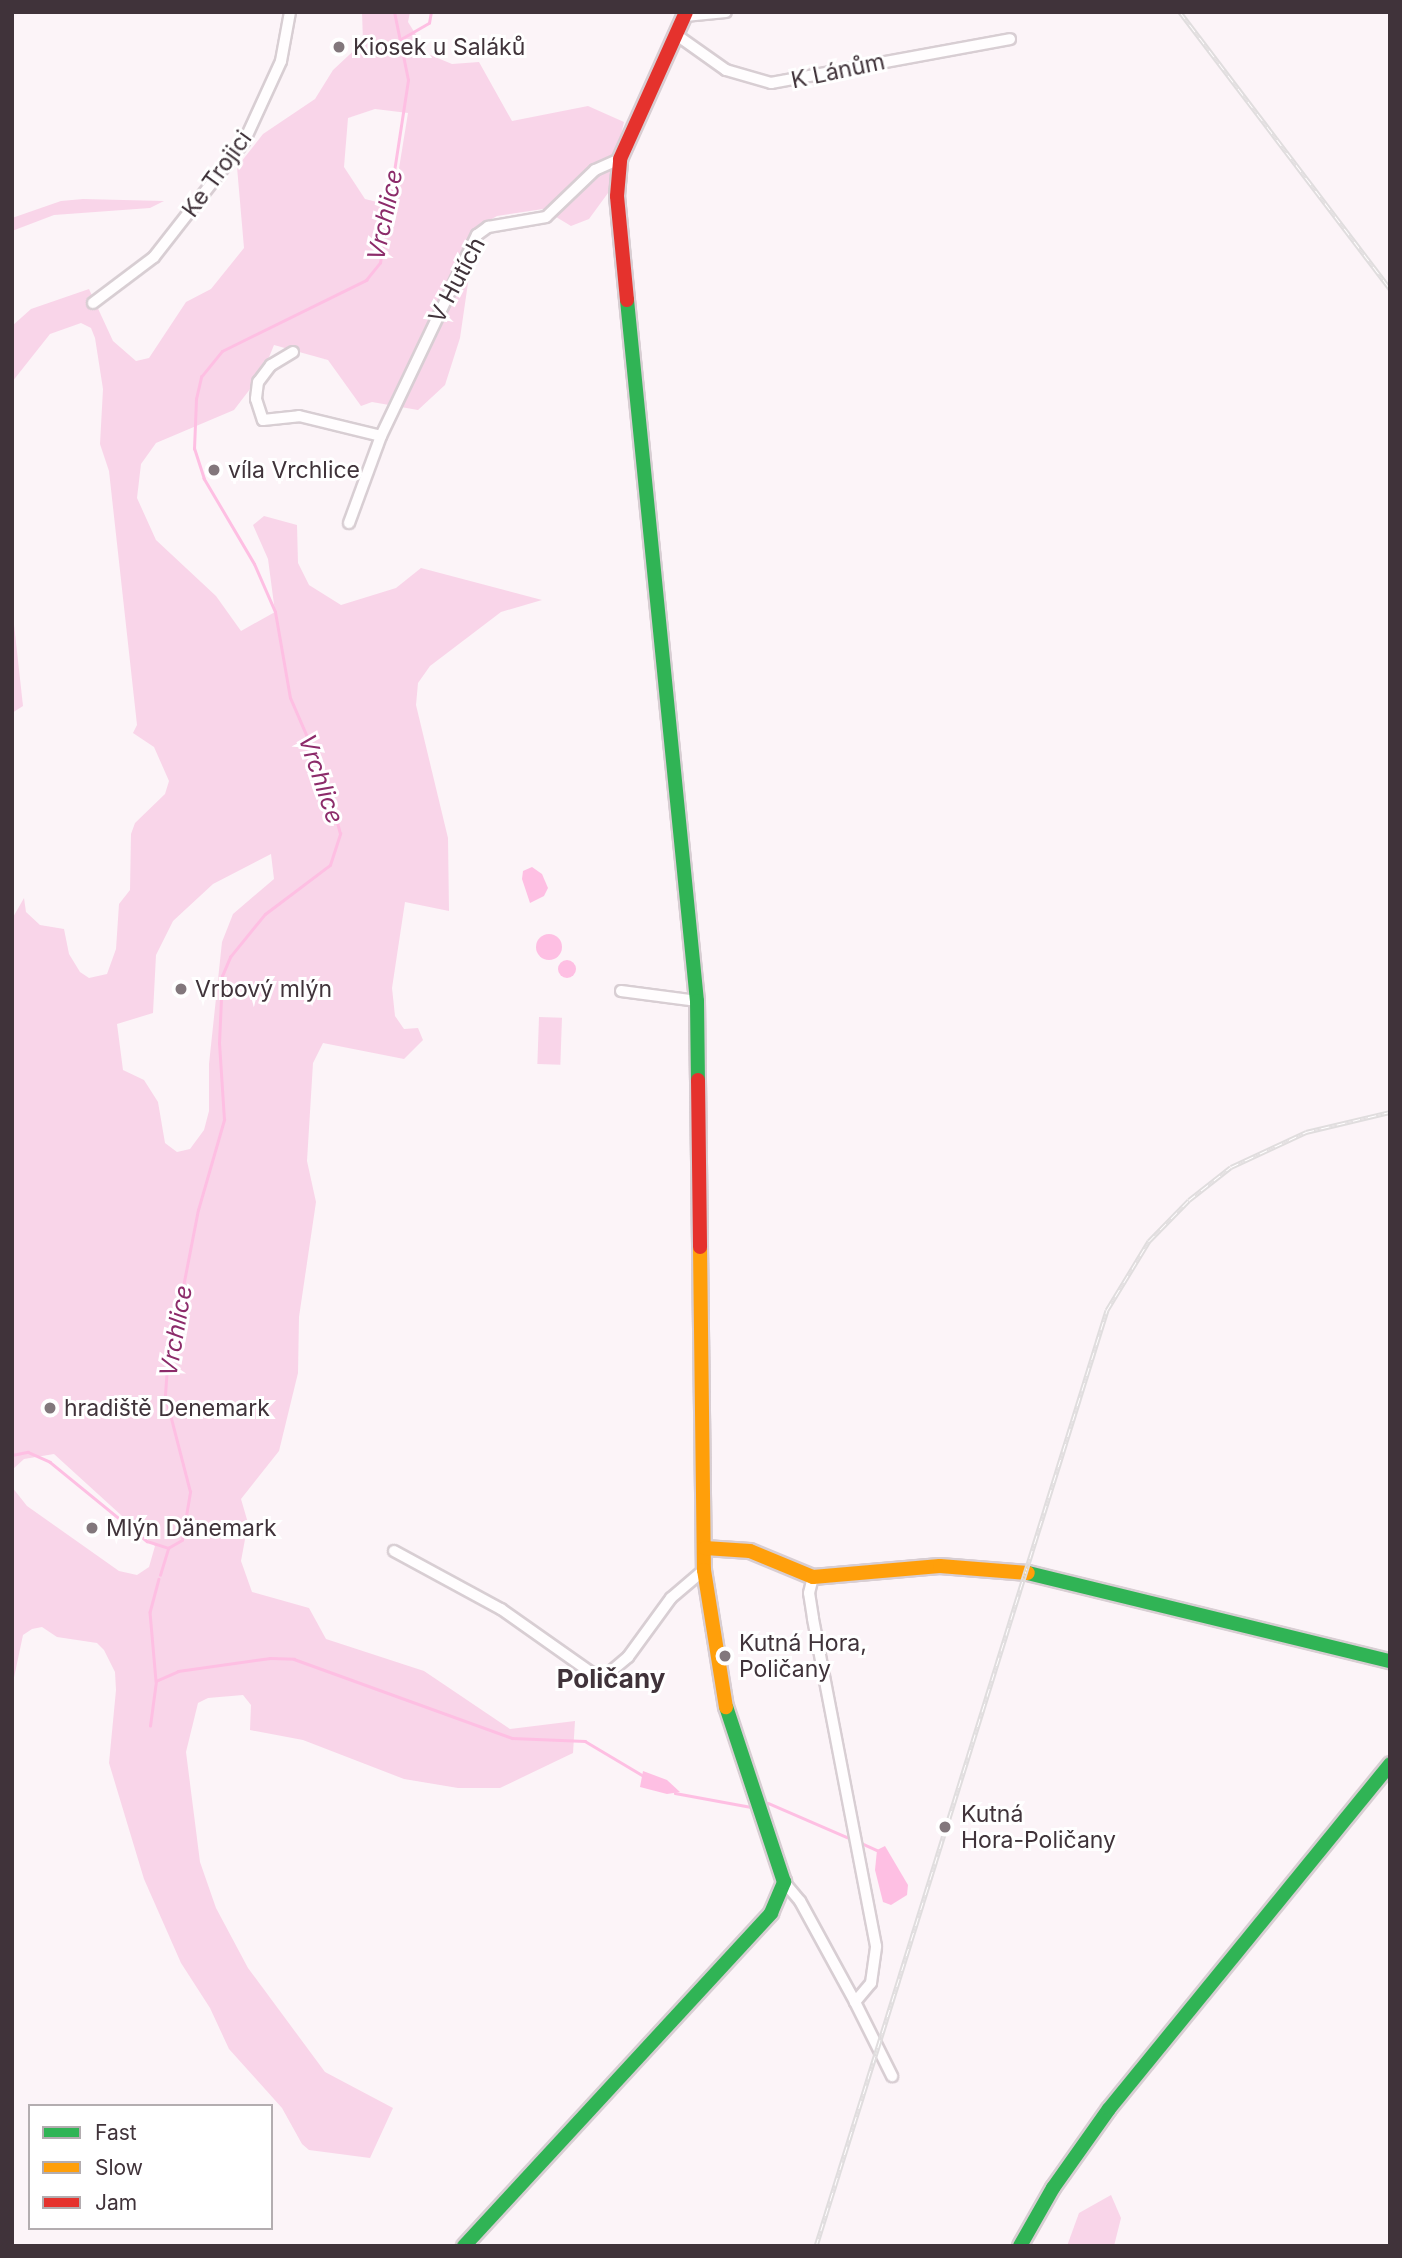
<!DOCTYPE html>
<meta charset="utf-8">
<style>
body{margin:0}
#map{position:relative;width:1402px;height:2258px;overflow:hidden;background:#fcf4f8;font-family:Inter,sans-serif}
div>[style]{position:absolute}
.green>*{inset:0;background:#f9d5e9;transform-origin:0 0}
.water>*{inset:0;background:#febfe3}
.round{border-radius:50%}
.stream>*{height:2.5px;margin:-1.25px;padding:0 1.25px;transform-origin:1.25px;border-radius:1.25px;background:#febfe3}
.roads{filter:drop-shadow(2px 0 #d8ced3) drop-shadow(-2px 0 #d8ced3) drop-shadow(0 2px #d8ced3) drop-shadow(0 -2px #d8ced3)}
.street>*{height:10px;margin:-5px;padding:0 5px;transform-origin:5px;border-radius:5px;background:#fffdfe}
.fast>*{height:14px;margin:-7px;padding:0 7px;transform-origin:7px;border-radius:7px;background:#30b455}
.slow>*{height:14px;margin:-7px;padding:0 7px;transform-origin:7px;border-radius:7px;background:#ff9f0a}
.jam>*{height:14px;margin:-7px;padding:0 7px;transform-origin:7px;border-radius:7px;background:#e5322d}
.rail>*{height:5px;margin-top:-2.5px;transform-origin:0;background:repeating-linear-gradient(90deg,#fff 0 8px,#e0ddde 0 16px);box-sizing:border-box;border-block:2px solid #e0ddde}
.dots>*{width:19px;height:19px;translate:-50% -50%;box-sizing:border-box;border:4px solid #fff;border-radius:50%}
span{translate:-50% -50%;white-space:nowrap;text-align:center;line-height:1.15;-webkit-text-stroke:6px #fff;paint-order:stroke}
.poi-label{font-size:23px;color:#40333a}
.left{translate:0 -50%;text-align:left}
.street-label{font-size:23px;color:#40333a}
.water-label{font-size:24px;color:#8c2b6a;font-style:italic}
.quarter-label{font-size:26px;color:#40333a;font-weight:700}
.frame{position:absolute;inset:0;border:14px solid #40333a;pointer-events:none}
.legend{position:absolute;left:28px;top:2104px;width:245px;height:126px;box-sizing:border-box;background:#fff;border:2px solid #b3adb0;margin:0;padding:9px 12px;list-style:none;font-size:21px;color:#40333a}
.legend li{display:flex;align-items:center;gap:14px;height:35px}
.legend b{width:35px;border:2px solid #b3adb0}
</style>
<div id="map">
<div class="green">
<i style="clip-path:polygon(evenodd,362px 12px,410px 12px,408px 22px,428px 54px,452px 64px,479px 62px,512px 121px,588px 106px,624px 122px,608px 193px,589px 219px,571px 226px,543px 209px,497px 216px,476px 228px,460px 338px,445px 385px,418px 410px,372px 402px,361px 406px,328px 360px,274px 345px,263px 372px,234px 410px,156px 443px,141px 464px,137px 498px,156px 540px,216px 596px,241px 631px,275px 612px,268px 559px,253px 525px,264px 516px,297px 525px,298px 563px,309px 585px,341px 605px,396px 588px,421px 568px,542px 600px,501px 612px,430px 666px,418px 683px,416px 705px,448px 838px,449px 911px,405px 902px,392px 988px,395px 1016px,404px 1029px,418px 1028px,423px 1040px,404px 1059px,323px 1043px,313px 1063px,307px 1161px,316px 1202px,299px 1317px,298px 1373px,279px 1451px,241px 1499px,248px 1523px,241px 1561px,252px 1592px,309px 1608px,326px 1639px,424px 1671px,510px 1729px,575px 1721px,573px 1753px,500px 1788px,458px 1788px,404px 1779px,303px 1740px,250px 1730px,251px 1705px,243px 1695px,208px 1698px,198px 1703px,186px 1752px,200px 1862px,216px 1908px,248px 1968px,325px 2072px,393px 2108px,370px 2158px,309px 2150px,302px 2144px,282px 2108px,229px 2049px,210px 2008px,181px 1963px,144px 1879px,109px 1763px,116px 1690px,115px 1672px,104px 1650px,97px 1643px,57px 1637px,42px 1627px,32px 1629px,23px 1635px,12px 1687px,12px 1487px,27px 1506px,119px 1571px,137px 1575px,149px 1567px,155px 1546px,54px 1454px,24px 1459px,12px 1470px,12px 919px,24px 898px,26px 912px,40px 925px,64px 929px,69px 954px,80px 972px,89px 978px,107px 974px,116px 949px,119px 904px,130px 890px,131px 834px,135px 823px,165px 794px,169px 781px,154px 747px,133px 733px,137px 725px,109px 471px,100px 444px,103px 389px,95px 338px,91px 328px,81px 323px,50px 334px,12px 382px,12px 326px,31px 309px,89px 289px,113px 341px,136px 361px,149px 358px,186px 302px,211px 289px,244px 248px,237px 167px,263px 134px,315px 99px,333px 70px,363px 42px,362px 12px,375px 109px,408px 113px,395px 193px,377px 202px,365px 199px,344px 167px,348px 118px,375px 109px,362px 12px,271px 854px,274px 879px,233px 914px,222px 942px,209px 1064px,209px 1111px,204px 1130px,190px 1149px,177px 1152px,165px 1143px,158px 1102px,144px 1080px,123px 1070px,117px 1024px,153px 1013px,156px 955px,173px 921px,213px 884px,271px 854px)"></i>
<i style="clip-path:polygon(61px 201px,83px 199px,164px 201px,150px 208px,54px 215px,12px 231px,12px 218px)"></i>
<i style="clip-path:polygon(12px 606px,23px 706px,12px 713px)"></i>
<i style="left:539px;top:1017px;width:23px;height:47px;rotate:2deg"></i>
<i style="clip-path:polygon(1111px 2195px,1121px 2218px,1114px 2246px,1067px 2246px,1079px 2213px)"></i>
</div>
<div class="water">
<i style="clip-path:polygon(532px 867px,542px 874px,548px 888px,544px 896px,530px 903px,522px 879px,523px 871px)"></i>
<i class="round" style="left:536px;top:934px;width:26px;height:26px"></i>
<i class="round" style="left:558px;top:960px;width:18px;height:18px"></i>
<i style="clip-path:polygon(643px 1771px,667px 1780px,680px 1792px,667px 1794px,640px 1787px)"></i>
<i style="clip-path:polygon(885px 1846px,908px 1885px,907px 1895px,891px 1905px,883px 1902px,875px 1870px,877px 1850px)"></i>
</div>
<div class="stream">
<i style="left:401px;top:39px;width:32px;rotate:-30deg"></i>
<i style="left:429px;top:23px;width:11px;rotate:-80deg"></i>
<i style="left:12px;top:1455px;width:16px;rotate:-11deg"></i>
<i style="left:28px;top:1452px;width:24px;rotate:24deg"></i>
<i style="left:50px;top:1462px;width:125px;rotate:39.2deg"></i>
<i style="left:147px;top:1541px;width:22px;rotate:18deg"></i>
<i style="left:168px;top:1548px;width:16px;rotate:-30deg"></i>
<i style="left:182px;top:1540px;width:49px;rotate:-80.5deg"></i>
<i style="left:190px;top:1492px;width:100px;rotate:-104.5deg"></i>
<i style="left:165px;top:1395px;width:26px;rotate:-86deg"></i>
<i style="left:167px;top:1369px;width:162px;rotate:-79deg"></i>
<i style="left:198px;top:1210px;width:94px;rotate:-73.9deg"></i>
<i style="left:224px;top:1120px;width:77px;rotate:-93.7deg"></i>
<i style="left:219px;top:1043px;width:67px;rotate:-87.4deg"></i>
<i style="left:222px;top:976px;width:21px;rotate:-67deg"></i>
<i style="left:230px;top:957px;width:55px;rotate:-50.9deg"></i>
<i style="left:265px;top:914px;width:81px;rotate:-37deg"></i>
<i style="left:330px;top:865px;width:33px;rotate:-72deg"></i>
<i style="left:340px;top:834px;width:55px;rotate:-104.8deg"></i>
<i style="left:326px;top:781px;width:90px;rotate:-113.4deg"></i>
<i style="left:290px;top:698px;width:87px;rotate:-99.9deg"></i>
<i style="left:275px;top:612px;width:52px;rotate:-113.6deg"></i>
<i style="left:254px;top:564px;width:99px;rotate:-120.5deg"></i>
<i style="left:204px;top:479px;width:32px;rotate:-108deg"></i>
<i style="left:194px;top:449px;width:50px;rotate:-87.7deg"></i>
<i style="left:196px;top:399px;width:23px;rotate:-77deg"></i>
<i style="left:201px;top:377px;width:33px;rotate:-51deg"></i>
<i style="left:222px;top:351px;width:161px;rotate:-26.2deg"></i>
<i style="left:366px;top:280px;width:22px;rotate:-51deg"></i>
<i style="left:380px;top:263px;width:185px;rotate:-81.3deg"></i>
<i style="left:408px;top:80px;width:69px;rotate:-101.6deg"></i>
<i style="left:160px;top:1575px;width:28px;rotate:-73deg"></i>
<i style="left:159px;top:1579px;width:34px;rotate:105deg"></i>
<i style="left:150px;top:1612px;width:69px;rotate:85deg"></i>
<i style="left:156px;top:1681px;width:24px;rotate:-24deg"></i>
<i style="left:178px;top:1671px;width:93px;rotate:-8deg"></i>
<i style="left:270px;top:1658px;width:24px;rotate:2deg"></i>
<i style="left:294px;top:1659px;width:232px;rotate:19.9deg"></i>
<i style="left:512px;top:1738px;width:73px;rotate:2.4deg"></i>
<i style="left:585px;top:1741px;width:66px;rotate:30.8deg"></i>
<i style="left:150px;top:1726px;width:45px;rotate:-82.4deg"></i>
<i style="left:675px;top:1793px;width:77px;rotate:10.4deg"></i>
<i style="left:768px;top:1803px;width:90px;rotate:23.4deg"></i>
<i style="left:861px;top:1843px;width:17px;rotate:24deg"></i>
</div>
<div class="roads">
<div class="street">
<i style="left:685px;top:16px;width:41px;rotate:-5.6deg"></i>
<i style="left:678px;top:36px;width:59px;rotate:35.3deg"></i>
<i style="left:726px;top:70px;width:47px;rotate:16.1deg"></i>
<i style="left:771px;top:83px;width:243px;rotate:-10.4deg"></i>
<i style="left:93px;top:303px;width:76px;rotate:-37deg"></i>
<i style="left:154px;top:257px;width:146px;rotate:-52deg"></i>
<i style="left:244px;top:142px;width:89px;rotate:-65.4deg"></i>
<i style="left:281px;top:61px;width:50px;rotate:-79.6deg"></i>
<i style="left:293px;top:352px;width:26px;rotate:149deg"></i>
<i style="left:271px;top:365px;width:21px;rotate:127deg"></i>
<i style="left:258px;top:382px;width:17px;rotate:97deg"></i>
<i style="left:256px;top:399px;width:22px;rotate:72deg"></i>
<i style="left:263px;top:420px;width:36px;rotate:-6deg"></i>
<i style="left:299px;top:416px;width:84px;rotate:13.7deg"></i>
<i style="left:381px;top:436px;width:223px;rotate:-64.5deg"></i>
<i style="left:477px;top:235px;width:14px;rotate:-36deg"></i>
<i style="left:488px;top:227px;width:59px;rotate:-9.8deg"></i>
<i style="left:546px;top:217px;width:68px;rotate:-43.8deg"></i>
<i style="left:595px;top:170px;width:27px;rotate:-24deg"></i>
<i style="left:349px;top:523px;width:93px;rotate:-69.8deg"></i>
<i style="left:621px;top:991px;width:77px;rotate:7.5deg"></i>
<i style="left:394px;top:1551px;width:122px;rotate:28.5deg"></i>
<i style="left:501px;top:1609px;width:116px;rotate:35.2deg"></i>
<i style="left:596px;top:1676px;width:13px;rotate:-13deg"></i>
<i style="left:609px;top:1673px;width:25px;rotate:-40deg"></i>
<i style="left:628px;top:1657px;width:73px;rotate:-53.9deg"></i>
<i style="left:671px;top:1598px;width:43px;rotate:-40.3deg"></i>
<i style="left:784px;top:1882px;width:25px;rotate:50deg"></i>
<i style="left:800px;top:1901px;width:115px;rotate:61.4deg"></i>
<i style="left:855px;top:2002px;width:25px;rotate:-50deg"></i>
<i style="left:871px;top:1983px;width:37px;rotate:-82deg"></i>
<i style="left:876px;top:1946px;width:334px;rotate:-100.9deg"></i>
<i style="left:813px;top:1618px;width:25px;rotate:-99deg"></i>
<i style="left:809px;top:1593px;width:16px;rotate:-76deg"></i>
<i style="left:855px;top:2002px;width:83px;rotate:63.4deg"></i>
</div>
<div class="fast">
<i style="left:627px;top:300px;width:704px;rotate:84.3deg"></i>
<i style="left:697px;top:1001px;width:79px;rotate:89.3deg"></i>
<i style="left:1028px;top:1573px;width:373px;rotate:13.7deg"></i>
<i style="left:464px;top:2246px;width:453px;rotate:-47.3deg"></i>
<i style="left:771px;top:1913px;width:34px;rotate:-67deg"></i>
<i style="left:784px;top:1882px;width:184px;rotate:-108.3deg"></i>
<i style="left:1020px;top:2246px;width:67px;rotate:-60.4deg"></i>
<i style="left:1053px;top:2188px;width:97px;rotate:-54.7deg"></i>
<i style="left:1109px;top:2109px;width:445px;rotate:-50.8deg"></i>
</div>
<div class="slow">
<i style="left:700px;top:1247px;width:323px;rotate:89.3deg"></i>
<i style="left:704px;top:1570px;width:139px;rotate:80.9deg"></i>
<i style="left:705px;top:1548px;width:45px;rotate:3.8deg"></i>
<i style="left:750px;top:1551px;width:68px;rotate:22.4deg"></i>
<i style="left:813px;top:1577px;width:127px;rotate:-5deg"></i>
<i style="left:940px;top:1566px;width:88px;rotate:4.5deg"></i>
</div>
<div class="jam">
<i style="left:627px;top:300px;width:104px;rotate:-95.5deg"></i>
<i style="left:617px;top:196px;width:37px;rotate:-85deg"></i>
<i style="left:620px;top:159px;width:161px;rotate:-65.8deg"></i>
<i style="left:698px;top:1080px;width:167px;rotate:89.3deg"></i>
</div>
</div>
<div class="rail">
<i style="left:1180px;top:12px;width:348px;rotate:52.8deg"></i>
<i style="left:816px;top:2246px;width:980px;rotate:-72.73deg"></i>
<i style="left:1107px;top:1310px;width:81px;rotate:-58.7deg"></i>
<i style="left:1149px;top:1241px;width:57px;rotate:-45.7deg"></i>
<i style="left:1189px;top:1200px;width:53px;rotate:-38.2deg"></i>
<i style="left:1231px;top:1167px;width:83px;rotate:-25deg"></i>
<i style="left:1306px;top:1132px;width:86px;rotate:-13.4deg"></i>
</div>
<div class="dots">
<i style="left:339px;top:47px;background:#82777c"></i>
<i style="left:214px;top:470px;background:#82777c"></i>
<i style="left:181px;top:989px;background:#82777c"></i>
<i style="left:50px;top:1408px;background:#82777c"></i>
<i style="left:92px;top:1528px;background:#82777c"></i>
<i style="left:725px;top:1656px;background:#82777c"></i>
<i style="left:945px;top:1827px;background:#82777c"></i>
</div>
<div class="poi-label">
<span class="left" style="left:353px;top:47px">Kiosek u Saláků</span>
<span class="left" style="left:228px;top:470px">víla Vrchlice</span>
<span class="left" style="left:195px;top:989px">Vrbový mlýn</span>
<span class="left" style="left:64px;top:1408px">hradiště Denemark</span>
<span class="left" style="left:106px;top:1528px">Mlýn Dänemark</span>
<span class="left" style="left:739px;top:1656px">Kutná Hora,<br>Poličany</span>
<span class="left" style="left:961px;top:1827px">Kutná<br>Hora-Poličany</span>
</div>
<div class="street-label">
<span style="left:838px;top:71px;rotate:-12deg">K Lánům</span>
<span style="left:217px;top:174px;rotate:-54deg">Ke Trojici</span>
<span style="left:457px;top:280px;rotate:-62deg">V Hutích</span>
</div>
<div class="water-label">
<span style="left:385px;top:215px;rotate:-78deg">Vrchlice</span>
<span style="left:321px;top:779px;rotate:71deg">Vrchlice</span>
<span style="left:176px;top:1331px;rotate:-80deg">Vrchlice</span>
</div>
<div class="quarter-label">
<span style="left:611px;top:1679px">Poličany</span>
</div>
<div class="frame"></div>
<ul class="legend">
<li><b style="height:9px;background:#30b455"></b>Fast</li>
<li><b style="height:9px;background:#ff9f0a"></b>Slow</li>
<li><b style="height:9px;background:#e5322d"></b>Jam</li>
</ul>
</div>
